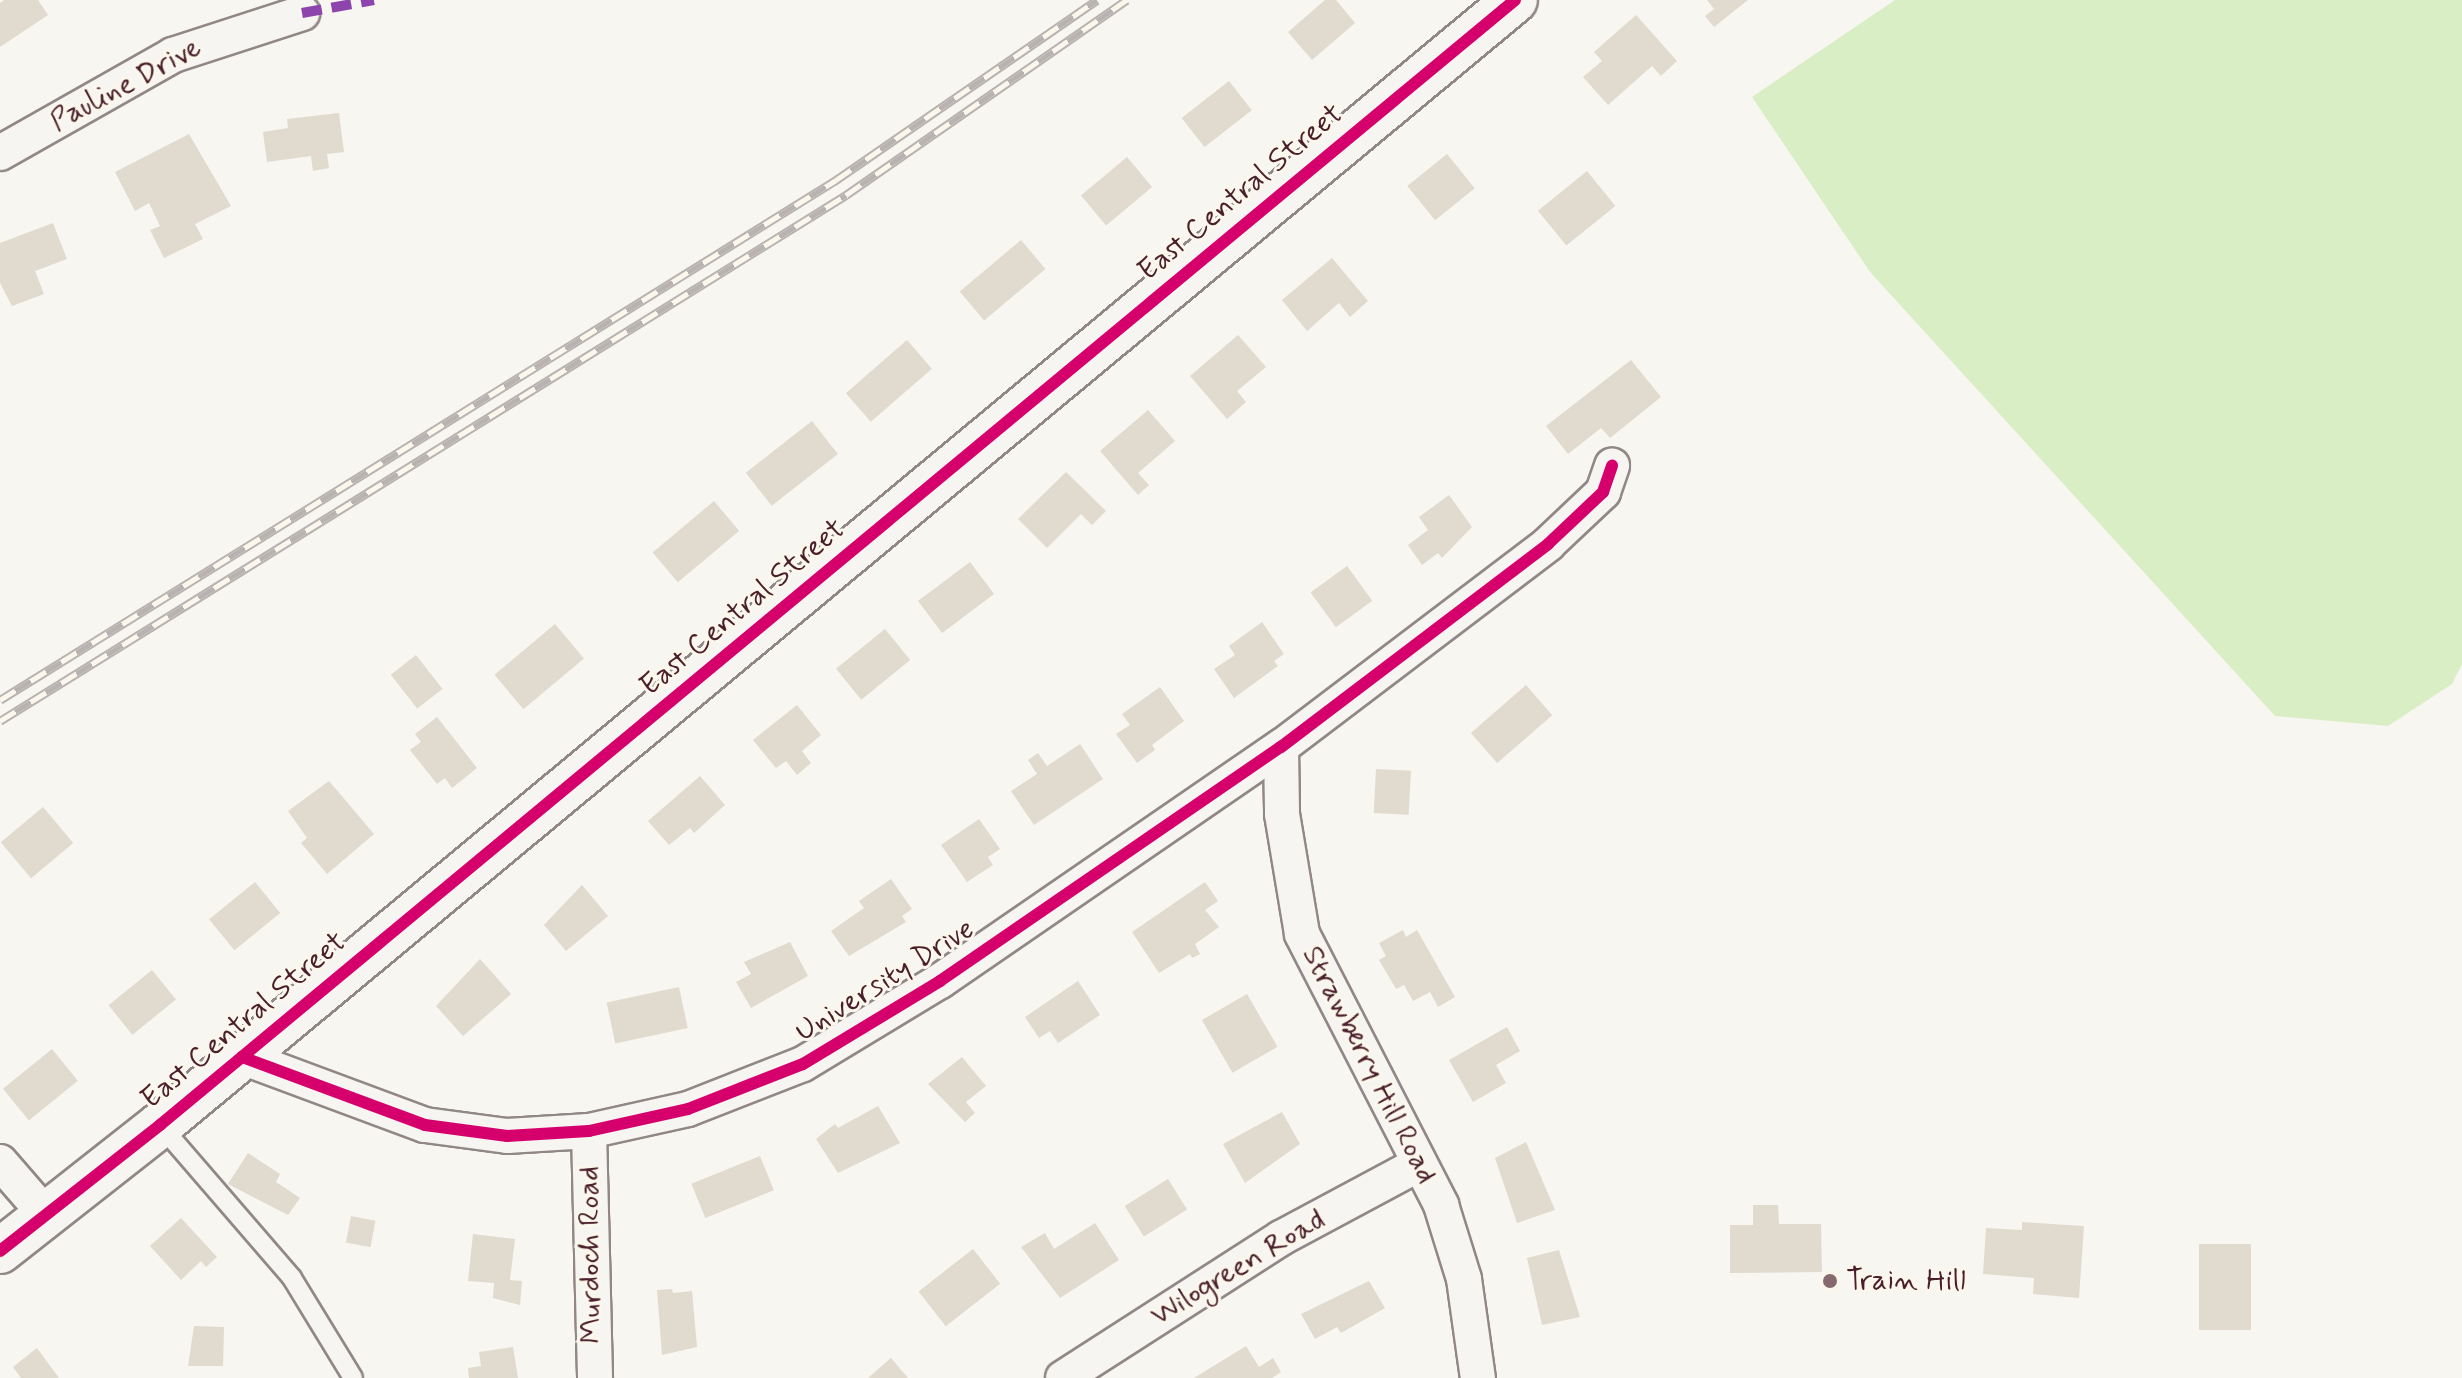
<!DOCTYPE html>
<style>
body{margin:0}
#map{position:relative;width:2462px;height:1378px;overflow:hidden;background:#f8f6f0;font-family:Mynerve,sans-serif}
div>[style]{position:absolute}
.green>*{inset:0;background:#daeec6}
.building>*{inset:0;background:#e1dace;transform-origin:0 0}
.roads{filter:drop-shadow(2px 0 #918787) drop-shadow(-2px 0 #918787) drop-shadow(0 2px #918787) drop-shadow(0 -2px #918787)}
.lane>*{height:18px;margin:-9px;padding:0 9px;transform-origin:9px;border-radius:9px;background:#f6f5f1}
.street>*{height:34px;margin:-17px;padding:0 17px;transform-origin:17px;border-radius:17px;background:#f6f5f1}
.secondary>*{height:44px;margin:-22px;padding:0 22px;transform-origin:22px;border-radius:22px;background:#f6f5f1}
.rail>*{height:9px;margin-top:-4.5px;transform-origin:0;background:repeating-linear-gradient(90deg,#fbf7ec 0 18px,#b8b3b1 0 36px);box-sizing:border-box;border-block:2px solid #b8b3b1}
.quiet>*{height:10px;margin-top:-5px;transform-origin:0;background:repeating-linear-gradient(90deg,#8e44ad 0 20px,transparent 0 30px)}
.cycleway>*{height:12px;margin:-6px;padding:0 6px;transform-origin:6px;border-radius:6px;background:#d6006c}
.dots>*{width:22px;height:22px;translate:-50% -50%;box-sizing:border-box;border:4px solid #fbf7ec;border-radius:50%}
span{translate:-50% -50%;white-space:nowrap;text-align:center;line-height:1.15;-webkit-text-stroke:6px #fbf7ec;paint-order:stroke}
.street-label{font-size:30px;color:#4a1f2b}
.poi-label{font-size:30px;color:#4a1f2b}
.left{translate:0 -50%;text-align:left}
</style>
<div id="map">
<div class="green">
<i style="clip-path:polygon(1895px 0,2462px 0,2462px 664px,2452px 684px,2388px 726px,2275px 716px,1870px 272px,1752px 97px)"></i>
</div>
<div class="building">
<i style="clip-path:polygon(4px 0,38px 0,48px 15px,0 47px,0 3px)"></i>
<i style="clip-path:polygon(1325px 0,1336px 0,1355px 23px,1312px 60px,1288px 32px)"></i>
<i style="clip-path:polygon(1707px 0,1748px 0,1714px 27px,1705px 16px,1714px 9px)"></i>
<i style="clip-path:polygon(1636px 15px,1677px 61px,1661px 76px,1652px 66px,1608px 105px,1583px 77px,1602px 61px,1594px 52px)"></i>
<i style="left:1229px;top:81px;width:37px;height:60px;rotate:52deg"></i>
<i style="clip-path:polygon(339px 113px,344px 152px,327px 154px,329px 168px,313px 171px,311px 156px,267px 162px,263px 132px,288px 128px,287px 119px)"></i>
<i style="clip-path:polygon(189px 134px,231px 206px,195px 224px,203px 239px,164px 258px,150px 230px,160px 226px,149px 203px,135px 211px,115px 172px)"></i>
<i style="left:1447px;top:154px;width:44px;height:51px;rotate:51deg"></i>
<i style="left:1127px;top:157px;width:39px;height:60px;rotate:50deg"></i>
<i style="left:1587px;top:171px;width:45px;height:63px;rotate:51deg"></i>
<i style="clip-path:polygon(53px 223px,67px 259px,35px 271px,44px 294px,12px 306px,0 283px,0 243px)"></i>
<i style="left:1021px;top:240px;width:38px;height:80px;rotate:50deg"></i>
<i style="clip-path:polygon(1332px 258px,1368px 301px,1350px 317px,1339px 303px,1307px 331px,1282px 300px)"></i>
<i style="clip-path:polygon(1238px 335px,1266px 367px,1237px 391px,1246px 402px,1227px 419px,1190px 376px)"></i>
<i style="left:907px;top:340px;width:38px;height:81px;rotate:49deg"></i>
<i style="clip-path:polygon(1631px 360px,1661px 397px,1610px 438px,1601px 428px,1568px 454px,1546px 426px)"></i>
<i style="clip-path:polygon(1148px 410px,1175px 441px,1138px 473px,1149px 485px,1138px 495px,1100px 451px)"></i>
<i style="left:812px;top:421px;width:42px;height:84px;rotate:52deg"></i>
<i style="clip-path:polygon(1066px 472px,1106px 511px,1092px 525px,1081px 514px,1047px 548px,1018px 519px)"></i>
<i style="clip-path:polygon(1449px 495px,1472px 527px,1442px 558px,1438px 553px,1422px 565px,1408px 545px,1428px 530px,1419px 517px)"></i>
<i style="left:714px;top:501px;width:39px;height:80px;rotate:50deg"></i>
<i style="left:970px;top:562px;width:40px;height:65px;rotate:53deg"></i>
<i style="left:1347px;top:566px;width:43px;height:45px;rotate:54deg"></i>
<i style="clip-path:polygon(1262px 622px,1284px 654px,1274px 661px,1278px 666px,1234px 698px,1214px 669px,1235px 655px,1229px 646px)"></i>
<i style="left:555px;top:624px;width:45px;height:79px;rotate:50deg"></i>
<i style="left:885px;top:629px;width:40px;height:63px;rotate:51deg"></i>
<i style="left:416px;top:655px;width:43px;height:32px;rotate:52deg"></i>
<i style="left:1526px;top:685px;width:40px;height:73px;rotate:49deg"></i>
<i style="clip-path:polygon(1160px 687px,1184px 721px,1152px 745px,1155px 750px,1137px 763px,1116px 734px,1130px 725px,1122px 714px)"></i>
<i style="clip-path:polygon(797px 705px,821px 735px,802px 751px,811px 763px,797px 775px,786px 761px,776px 768px,753px 740px)"></i>
<i style="clip-path:polygon(437px 717px,477px 768px,452px 788px,445px 778px,437px 784px,410px 750px,421px 742px,415px 734px)"></i>
<i style="clip-path:polygon(1080px 744px,1103px 779px,1034px 825px,1011px 791px,1037px 774px,1028px 760px,1038px 753px,1047px 766px)"></i>
<i style="left:1376px;top:769px;width:35px;height:44px;rotate:3deg"></i>
<i style="clip-path:polygon(700px 776px,725px 805px,694px 833px,690px 828px,669px 845px,648px 821px)"></i>
<i style="clip-path:polygon(329px 781px,374px 834px,327px 874px,301px 843px,307px 838px,288px 811px)"></i>
<i style="left:43px;top:807px;width:47px;height:55px;rotate:50deg"></i>
<i style="clip-path:polygon(979px 819px,1000px 849px,988px 857px,993px 865px,967px 882px,941px 845px)"></i>
<i style="clip-path:polygon(891px 879px,912px 909px,902px 916px,906px 922px,849px 956px,831px 931px,864px 908px,859px 901px)"></i>
<i style="left:255px;top:882px;width:40px;height:59px;rotate:51deg"></i>
<i style="clip-path:polygon(1205px 882px,1218px 901px,1205px 910px,1219px 927px,1195px 944px,1200px 954px,1192px 958px,1190px 954px,1159px 973px,1132px 932px)"></i>
<i style="clip-path:polygon(582px 885px,608px 916px,566px 951px,544px 925px)"></i>
<i style="clip-path:polygon(1403px 930px,1406px 937px,1417px 930px,1455px 997px,1438px 1007px,1430px 992px,1413px 1001px,1404px 985px,1396px 989px,1379px 960px,1386px 956px,1379px 943px)"></i>
<i style="clip-path:polygon(790px 942px,808px 976px,751px 1008px,736px 982px,751px 974px,744px 962px)"></i>
<i style="clip-path:polygon(480px 959px,511px 994px,463px 1036px,436px 1006px)"></i>
<i style="left:152px;top:970px;width:38px;height:56px;rotate:51deg"></i>
<i style="clip-path:polygon(1078px 981px,1100px 1015px,1058px 1043px,1050px 1031px,1039px 1038px,1025px 1017px)"></i>
<i style="left:679px;top:987px;width:42px;height:74px;rotate:78deg"></i>
<i style="left:1247px;top:994px;width:61px;height:52px;rotate:60deg"></i>
<i style="clip-path:polygon(1507px 1027px,1520px 1051px,1496px 1065px,1506px 1083px,1473px 1102px,1449px 1060px)"></i>
<i style="left:52px;top:1049px;width:41px;height:63px;rotate:51deg"></i>
<i style="clip-path:polygon(962px 1057px,986px 1086px,966px 1102px,975px 1113px,965px 1122px,928px 1084px)"></i>
<i style="clip-path:polygon(878px 1106px,900px 1143px,838px 1173px,816px 1139px,835px 1124px,838px 1128px)"></i>
<i style="clip-path:polygon(1282px 1112px,1300px 1144px,1245px 1183px,1223px 1144px)"></i>
<i style="clip-path:polygon(1526px 1142px,1555px 1210px,1517px 1223px,1495px 1158px)"></i>
<i style="clip-path:polygon(248px 1153px,280px 1174px,276px 1182px,300px 1198px,288px 1215px,228px 1184px)"></i>
<i style="left:760px;top:1156px;width:37px;height:74px;rotate:68deg"></i>
<i style="left:1168px;top:1179px;width:36px;height:51px;rotate:58deg"></i>
<i style="clip-path:polygon(1753px 1205px,1778px 1205px,1779px 1224px,1821px 1224px,1822px 1272px,1730px 1273px,1730px 1225px,1753px 1225px)"></i>
<i style="left:351px;top:1216px;width:25px;height:27px;rotate:11deg"></i>
<i style="clip-path:polygon(181px 1218px,217px 1257px,206px 1267px,201px 1261px,181px 1280px,150px 1246px)"></i>
<i style="clip-path:polygon(2022px 1222px,2084px 1226px,2079px 1298px,2033px 1294px,2034px 1278px,1983px 1274px,1986px 1228px,2022px 1230px)"></i>
<i style="clip-path:polygon(1095px 1223px,1119px 1260px,1060px 1298px,1021px 1247px,1045px 1233px,1054px 1249px)"></i>
<i style="clip-path:polygon(473px 1234px,515px 1239px,510px 1280px,522px 1281px,520px 1305px,493px 1298px,494px 1283px,468px 1281px)"></i>
<i style="left:2199px;top:1244px;width:52px;height:86px"></i>
<i style="left:973px;top:1249px;width:44px;height:69px;rotate:52deg"></i>
<i style="clip-path:polygon(1559px 1250px,1580px 1317px,1542px 1325px,1527px 1258px)"></i>
<i style="clip-path:polygon(1369px 1281px,1385px 1308px,1341px 1333px,1337px 1327px,1315px 1339px,1301px 1314px)"></i>
<i style="clip-path:polygon(672px 1289px,673px 1293px,692px 1291px,697px 1347px,662px 1355px,657px 1290px)"></i>
<i style="clip-path:polygon(194px 1326px,224px 1327px,223px 1366px,188px 1366px)"></i>
<i style="clip-path:polygon(1246px 1346px,1259px 1367px,1273px 1358px,1281px 1372px,1272px 1378px,1194px 1378px)"></i>
<i style="clip-path:polygon(513px 1347px,518px 1378px,469px 1378px,468px 1368px,481px 1366px,479px 1352px)"></i>
<i style="clip-path:polygon(37px 1348px,59px 1378px,21px 1378px,13px 1367px)"></i>
<i style="clip-path:polygon(891px 1358px,908px 1378px,868px 1378px)"></i>
</div>
<div class="roads">
<div class="lane">
<i style="left:160px;top:1125px;width:202px;rotate:49.2deg"></i>
<i style="left:292px;top:1278px;width:117px;rotate:58.6deg"></i>
</div>
<div class="street">
<i style="left:0;top:153px;width:199px;rotate:-29.5deg"></i>
<i style="left:173px;top:55px;width:136px;rotate:-18deg"></i>
<i style="left:1281px;top:747px;width:67px;rotate:89.1deg"></i>
<i style="left:1282px;top:814px;width:122px;rotate:80.5deg"></i>
<i style="left:1302px;top:934px;width:305px;rotate:62.8deg"></i>
<i style="left:1441px;top:1205px;width:77px;rotate:72.7deg"></i>
<i style="left:1464px;top:1279px;width:100px;rotate:82deg"></i>
<i style="left:242px;top:1057px;width:195px;rotate:20.4deg"></i>
<i style="left:425px;top:1125px;width:83px;rotate:7.6deg"></i>
<i style="left:507px;top:1136px;width:82px;rotate:-3.5deg"></i>
<i style="left:589px;top:1131px;width:101px;rotate:-12.5deg"></i>
<i style="left:688px;top:1109px;width:123px;rotate:-21.4deg"></i>
<i style="left:803px;top:1064px;width:160px;rotate:-31.2deg"></i>
<i style="left:940px;top:981px;width:414px;rotate:-34.5deg"></i>
<i style="left:1281px;top:747px;width:335px;rotate:-37.2deg"></i>
<i style="left:1548px;top:544px;width:76px;rotate:-43.4deg"></i>
<i style="left:1603px;top:492px;width:28px;rotate:-71deg"></i>
<i style="left:589px;top:1131px;width:247px;rotate:88.6deg"></i>
<i style="left:0;top:1162px;width:72px;rotate:49deg"></i>
<i style="left:1063px;top:1378px;width:259px;rotate:-32.7deg"></i>
<i style="left:1281px;top:1238px;width:154px;rotate:-28.2deg"></i>
</div>
<div class="secondary">
<i style="left:0;top:1251px;width:204px;rotate:-38.2deg"></i>
<i style="left:160px;top:1125px;width:1761px;rotate:-39.7deg"></i>
</div>
</div>
<div class="rail">
<i style="left:0;top:700px;width:985px;rotate:-31.88deg"></i>
<i style="left:836px;top:180px;width:317px;rotate:-34.6deg"></i>
<i style="left:0;top:721px;width:996px;rotate:-31.87deg"></i>
<i style="left:846px;top:195px;width:342px;rotate:-34.8deg"></i>
</div>
<div class="quiet">
<i style="left:302px;top:13px;width:73px;rotate:-10.2deg"></i>
</div>
<div class="cycleway">
<i style="left:242px;top:1057px;width:195px;rotate:20.4deg"></i>
<i style="left:425px;top:1125px;width:83px;rotate:7.6deg"></i>
<i style="left:507px;top:1136px;width:82px;rotate:-3.5deg"></i>
<i style="left:589px;top:1131px;width:101px;rotate:-12.5deg"></i>
<i style="left:688px;top:1109px;width:123px;rotate:-21.4deg"></i>
<i style="left:803px;top:1064px;width:160px;rotate:-31.2deg"></i>
<i style="left:940px;top:981px;width:414px;rotate:-34.5deg"></i>
<i style="left:1281px;top:747px;width:335px;rotate:-37.2deg"></i>
<i style="left:1548px;top:544px;width:76px;rotate:-43.4deg"></i>
<i style="left:1603px;top:492px;width:28px;rotate:-71deg"></i>
<i style="left:0;top:1251px;width:204px;rotate:-38.2deg"></i>
<i style="left:160px;top:1125px;width:1761px;rotate:-39.7deg"></i>
</div>
<div class="dots">
<i style="left:1830px;top:1281px;background:#876a70"></i>
</div>
<div class="street-label">
<span style="left:126px;top:85px;rotate:-28deg">Pauline Drive</span>
<span style="left:1241px;top:193px;rotate:-40deg">East Central Street</span>
<span style="left:743px;top:608px;rotate:-40deg">East Central Street</span>
<span style="left:885px;top:981px;rotate:-32deg">University Drive</span>
<span style="left:244px;top:1021px;rotate:-40deg">East Central Street</span>
<span style="left:1369px;top:1065px;rotate:63deg">Strawberry Hill Road</span>
<span style="left:591px;top:1255px;rotate:-91deg">Murdoch Road</span>
<span style="left:1238px;top:1268px;rotate:-31deg">Wilogreen Road</span>
</div>
<div class="poi-label">
<span class="left" style="left:1846px;top:1281px">Train Hill</span>
</div>
</div>
